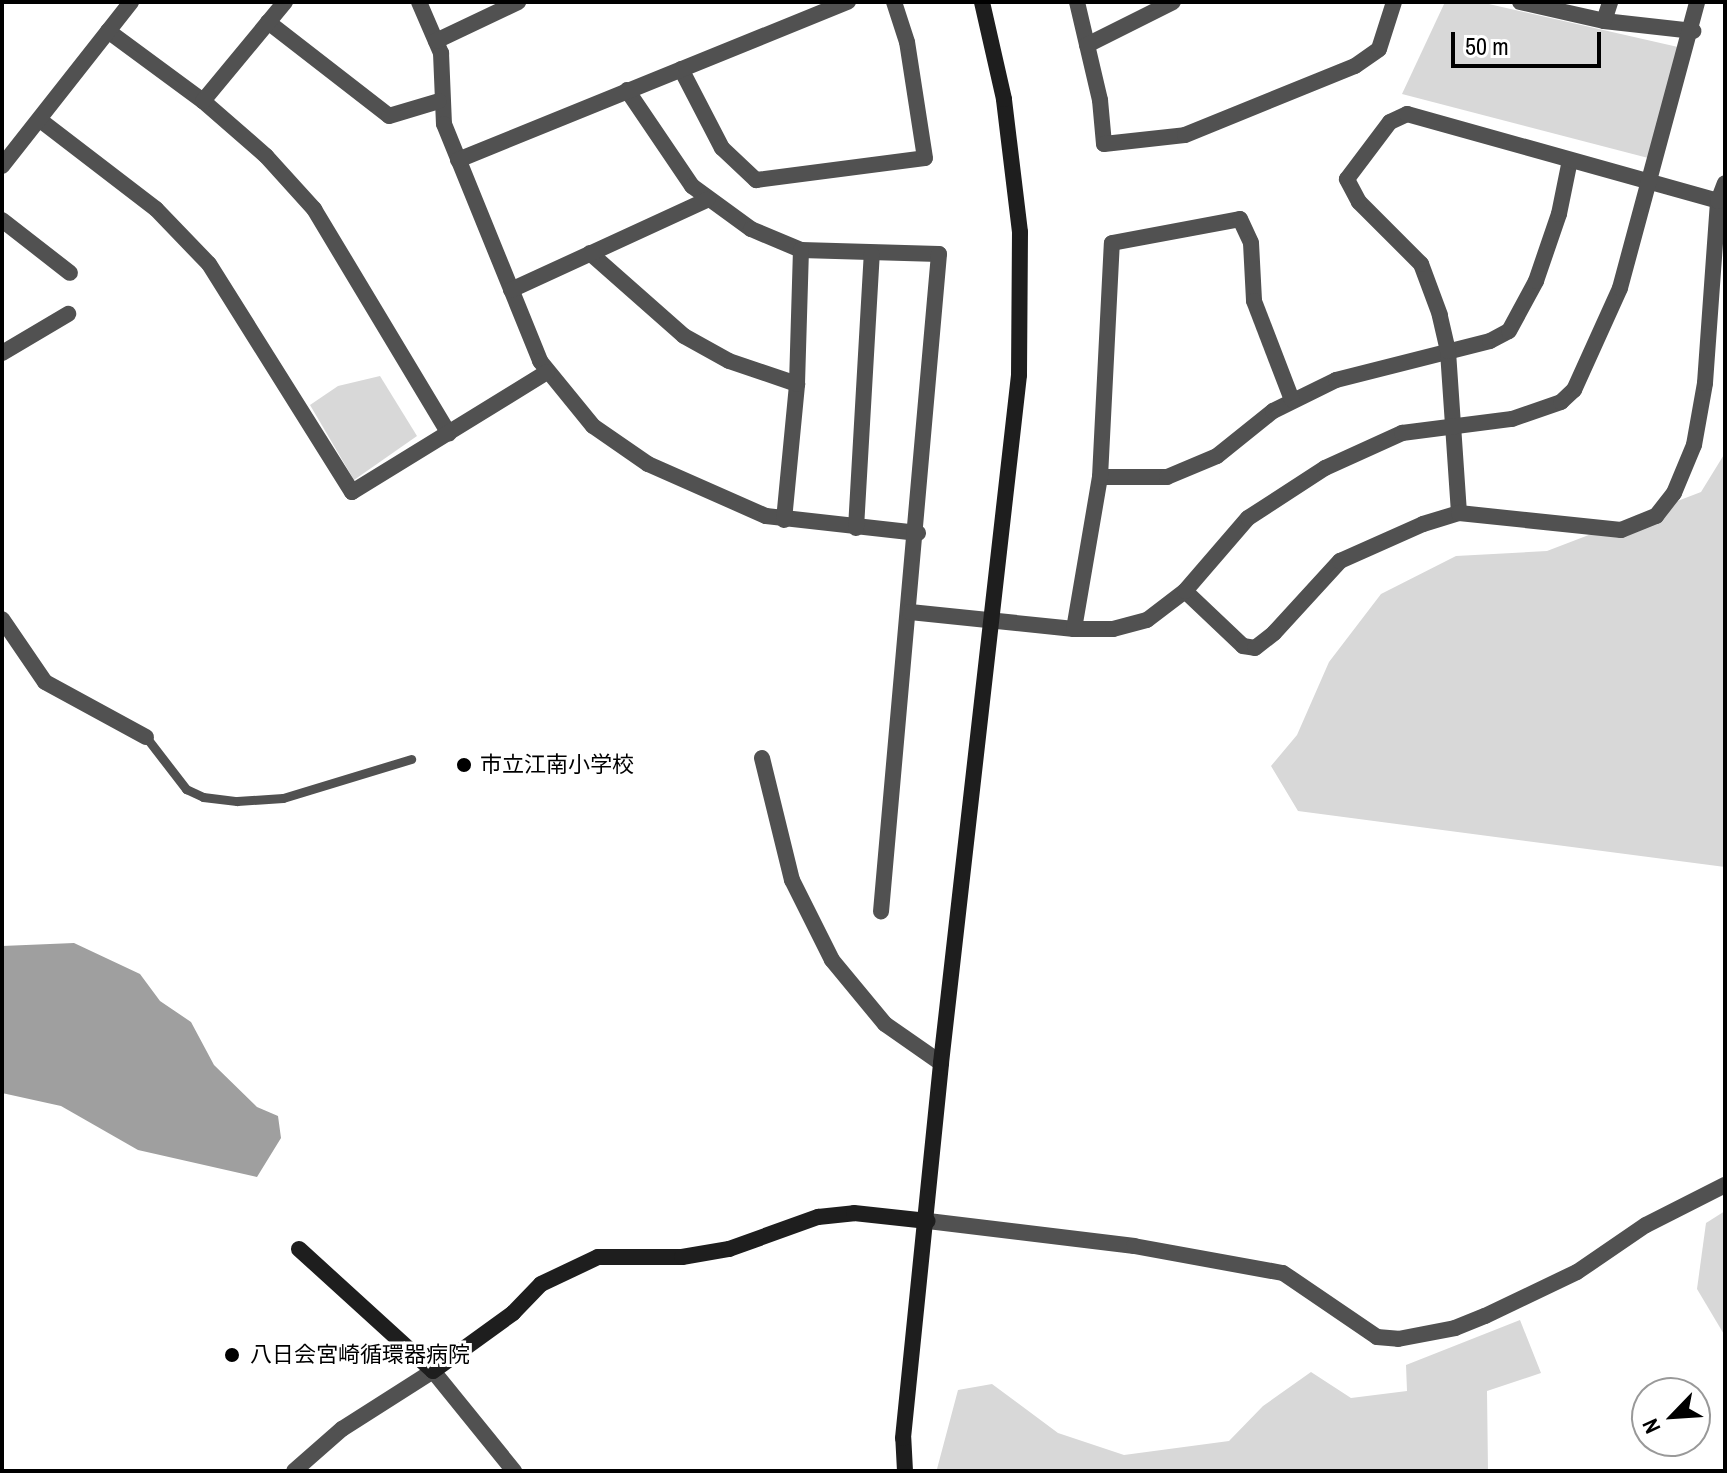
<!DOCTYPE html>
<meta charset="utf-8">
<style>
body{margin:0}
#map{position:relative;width:1727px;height:1473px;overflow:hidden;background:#fff;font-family:"Archivo Narrow","Noto Sans JP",sans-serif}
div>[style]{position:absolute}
.green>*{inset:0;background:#d8d8d8}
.water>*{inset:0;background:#9f9f9f}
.lane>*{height:9px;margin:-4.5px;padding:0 4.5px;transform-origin:4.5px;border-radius:4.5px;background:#515151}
.street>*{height:16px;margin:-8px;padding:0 8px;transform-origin:8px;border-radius:8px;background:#515151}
.secondary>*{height:16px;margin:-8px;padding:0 8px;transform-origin:8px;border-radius:8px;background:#1e1e1e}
.dots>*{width:22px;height:22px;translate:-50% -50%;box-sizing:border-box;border:4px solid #fff;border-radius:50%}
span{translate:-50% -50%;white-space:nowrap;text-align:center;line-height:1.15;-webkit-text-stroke:6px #fff;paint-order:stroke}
.poi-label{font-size:22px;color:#000}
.left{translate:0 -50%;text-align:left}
.frame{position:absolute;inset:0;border:4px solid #000;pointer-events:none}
.north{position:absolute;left:1631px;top:1377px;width:80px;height:80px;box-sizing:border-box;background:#fff;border:2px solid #999;border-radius:50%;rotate:245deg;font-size:22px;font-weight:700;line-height:32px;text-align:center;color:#000}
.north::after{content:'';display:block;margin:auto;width:28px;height:36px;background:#000;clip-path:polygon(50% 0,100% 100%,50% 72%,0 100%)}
.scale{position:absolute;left:1451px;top:32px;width:150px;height:36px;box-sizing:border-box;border:4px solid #000;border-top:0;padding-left:10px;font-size:24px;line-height:28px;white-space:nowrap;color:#000;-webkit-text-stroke:6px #fff;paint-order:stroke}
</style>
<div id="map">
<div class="green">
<i style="clip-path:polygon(1445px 2px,1480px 2px,1678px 47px,1652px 159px,1402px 94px)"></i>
<i style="clip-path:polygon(380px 376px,417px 436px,354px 480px,310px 405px,338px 386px)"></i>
<i style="clip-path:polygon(1725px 453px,1725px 867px,1298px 811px,1271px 766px,1297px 735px,1329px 662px,1381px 594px,1456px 556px,1547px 551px,1701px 492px)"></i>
<i style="clip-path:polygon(1725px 1211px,1725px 1336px,1697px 1289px,1706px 1223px)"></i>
<i style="clip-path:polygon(1520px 1320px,1541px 1373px,1487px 1391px,1488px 1471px,937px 1469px,958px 1390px,992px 1384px,1058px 1433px,1124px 1455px,1229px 1441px,1263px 1406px,1311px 1372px,1351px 1398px,1407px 1391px,1406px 1365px)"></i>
</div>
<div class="water">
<i style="clip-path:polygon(74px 943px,140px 974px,160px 1001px,191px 1022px,214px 1065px,257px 1107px,278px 1116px,281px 1138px,257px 1177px,138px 1150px,61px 1106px,2px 1093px,2px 946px)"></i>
</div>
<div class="lane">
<i style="left:146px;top:737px;width:66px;rotate:52.4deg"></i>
<i style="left:186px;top:789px;width:19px;rotate:25deg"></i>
<i style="left:203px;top:797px;width:34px;rotate:7deg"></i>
<i style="left:237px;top:801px;width:46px;rotate:-3.7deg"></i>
<i style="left:283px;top:798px;width:134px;rotate:-16.9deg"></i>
</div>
<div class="street">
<i style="left:419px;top:2px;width:56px;rotate:66.7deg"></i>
<i style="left:441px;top:53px;width:71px;rotate:87.6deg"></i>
<i style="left:444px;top:124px;width:256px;rotate:67.9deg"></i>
<i style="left:540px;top:361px;width:84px;rotate:50.8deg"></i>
<i style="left:593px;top:426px;width:67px;rotate:34.6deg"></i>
<i style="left:648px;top:464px;width:129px;rotate:23.8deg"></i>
<i style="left:766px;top:516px;width:153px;rotate:6.4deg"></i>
<i style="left:1077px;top:2px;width:101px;rotate:76.8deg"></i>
<i style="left:1100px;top:100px;width:44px;rotate:84.8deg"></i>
<i style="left:1104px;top:144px;width:81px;rotate:-6.3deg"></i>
<i style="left:1185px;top:135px;width:183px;rotate:-22.1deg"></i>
<i style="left:1355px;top:66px;width:29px;rotate:-35deg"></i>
<i style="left:1379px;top:49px;width:49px;rotate:-72.3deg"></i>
<i style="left:1520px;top:2px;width:86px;rotate:12.7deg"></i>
<i style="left:1604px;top:21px;width:90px;rotate:6.4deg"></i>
<i style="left:1604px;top:21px;width:20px;rotate:-72deg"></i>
<i style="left:268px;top:22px;width:153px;rotate:37.8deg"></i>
<i style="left:389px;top:116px;width:52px;rotate:-16.7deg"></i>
<i style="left:108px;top:31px;width:118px;rotate:36.4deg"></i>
<i style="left:203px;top:101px;width:84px;rotate:41.1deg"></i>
<i style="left:266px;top:156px;width:72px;rotate:47.8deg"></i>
<i style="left:314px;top:209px;width:262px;rotate:59deg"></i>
<i style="left:436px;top:41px;width:91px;rotate:-25.4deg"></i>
<i style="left:1087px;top:45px;width:96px;rotate:-26.6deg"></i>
<i style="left:681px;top:69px;width:89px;rotate:62.6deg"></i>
<i style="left:722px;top:148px;width:47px;rotate:43.3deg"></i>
<i style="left:756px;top:180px;width:170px;rotate:-7.4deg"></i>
<i style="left:925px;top:158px;width:117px;rotate:-98.8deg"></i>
<i style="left:907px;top:42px;width:42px;rotate:-108deg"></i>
<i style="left:627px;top:90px;width:116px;rotate:55.9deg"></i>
<i style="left:692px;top:186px;width:73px;rotate:36.1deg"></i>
<i style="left:751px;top:229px;width:54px;rotate:22.8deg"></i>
<i style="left:801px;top:250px;width:138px;rotate:1.7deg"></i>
<i style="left:939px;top:254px;width:660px;rotate:95.04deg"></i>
<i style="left:203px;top:101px;width:129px;rotate:-50.4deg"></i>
<i style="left:40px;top:120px;width:146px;rotate:37.5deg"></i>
<i style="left:156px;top:209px;width:76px;rotate:46.1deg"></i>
<i style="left:209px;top:264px;width:269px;rotate:57.9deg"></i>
<i style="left:352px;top:492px;width:229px;rotate:-31.6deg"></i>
<i style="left:458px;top:160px;width:421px;rotate:-22.1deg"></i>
<i style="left:2px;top:166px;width:209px;rotate:-51.8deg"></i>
<i style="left:2px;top:220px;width:86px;rotate:37.9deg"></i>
<i style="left:590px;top:253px;width:125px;rotate:41.4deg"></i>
<i style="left:684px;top:336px;width:51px;rotate:29.1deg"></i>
<i style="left:729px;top:361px;width:72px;rotate:18.7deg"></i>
<i style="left:511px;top:290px;width:216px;rotate:-24.7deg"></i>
<i style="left:2px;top:353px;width:77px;rotate:-30.6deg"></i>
<i style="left:1100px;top:477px;width:67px"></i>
<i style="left:1167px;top:477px;width:54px;rotate:-22.8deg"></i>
<i style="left:1217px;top:456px;width:72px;rotate:-38.8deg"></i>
<i style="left:1273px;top:411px;width:70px;rotate:-26.2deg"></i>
<i style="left:1336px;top:380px;width:159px;rotate:-14.2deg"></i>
<i style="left:1490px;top:341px;width:21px;rotate:-28deg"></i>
<i style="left:1509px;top:331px;width:57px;rotate:-61.6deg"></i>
<i style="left:1536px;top:281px;width:71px;rotate:-71.1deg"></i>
<i style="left:1559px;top:214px;width:55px;rotate:-78.5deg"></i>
<i style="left:1459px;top:513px;width:162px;rotate:-93.9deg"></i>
<i style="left:1448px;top:351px;width:37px;rotate:-103deg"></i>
<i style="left:1440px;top:315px;width:54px;rotate:-110.4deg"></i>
<i style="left:1421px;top:264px;width:88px;rotate:-135deg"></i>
<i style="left:1359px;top:202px;width:26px;rotate:-118deg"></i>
<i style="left:1347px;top:179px;width:71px;rotate:-53deg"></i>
<i style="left:1390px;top:122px;width:19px;rotate:-25deg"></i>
<i style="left:1407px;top:114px;width:323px;rotate:15.6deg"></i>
<i style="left:784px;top:520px;width:137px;rotate:-84.5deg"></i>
<i style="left:797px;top:384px;width:134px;rotate:-88.3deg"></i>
<i style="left:856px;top:528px;width:274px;rotate:-86.7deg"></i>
<i style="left:1185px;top:591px;width:80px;rotate:43.5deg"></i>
<i style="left:1243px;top:646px;width:12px;rotate:9deg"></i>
<i style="left:1255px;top:648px;width:24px;rotate:-38deg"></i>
<i style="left:1274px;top:633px;width:98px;rotate:-47.5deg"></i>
<i style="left:1340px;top:561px;width:91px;rotate:-24deg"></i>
<i style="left:1423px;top:524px;width:38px;rotate:-17deg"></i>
<i style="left:1459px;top:513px;width:163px;rotate:6deg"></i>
<i style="left:1621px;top:530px;width:38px;rotate:-22deg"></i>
<i style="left:1656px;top:516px;width:29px;rotate:-52deg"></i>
<i style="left:1674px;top:493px;width:52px;rotate:-67.4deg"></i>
<i style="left:1694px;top:445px;width:63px;rotate:-79.9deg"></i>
<i style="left:1705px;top:383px;width:182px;rotate:-85.9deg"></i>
<i style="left:1718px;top:201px;width:19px;rotate:-69deg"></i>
<i style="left:910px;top:612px;width:165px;rotate:5.9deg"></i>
<i style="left:1074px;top:629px;width:39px"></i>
<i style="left:1113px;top:629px;width:35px;rotate:-15deg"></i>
<i style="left:1147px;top:620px;width:48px;rotate:-37.3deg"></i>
<i style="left:1185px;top:591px;width:96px;rotate:-49.2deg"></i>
<i style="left:1248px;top:518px;width:92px;rotate:-33deg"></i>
<i style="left:1325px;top:468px;width:85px;rotate:-24.4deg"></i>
<i style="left:1402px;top:433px;width:111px;rotate:-7.3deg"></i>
<i style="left:1512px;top:419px;width:52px;rotate:-19.1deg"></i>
<i style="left:1561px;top:402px;width:18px;rotate:-43deg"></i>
<i style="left:1574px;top:390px;width:112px;rotate:-65.7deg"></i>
<i style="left:1620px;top:288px;width:296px;rotate:-74.9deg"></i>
<i style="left:2px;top:619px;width:76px;rotate:55.7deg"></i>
<i style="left:45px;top:682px;width:115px;rotate:28.6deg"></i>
<i style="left:1074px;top:629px;width:154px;rotate:-80.3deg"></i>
<i style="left:1100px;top:477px;width:234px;rotate:-87.1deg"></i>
<i style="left:1112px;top:243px;width:130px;rotate:-10.6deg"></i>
<i style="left:1240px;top:219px;width:26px;rotate:65deg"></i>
<i style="left:1251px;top:243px;width:58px;rotate:87deg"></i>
<i style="left:1254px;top:301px;width:106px;rotate:69deg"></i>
<i style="left:762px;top:758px;width:126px;rotate:76.2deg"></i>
<i style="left:792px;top:880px;width:89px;rotate:63.4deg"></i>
<i style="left:832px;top:960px;width:83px;rotate:50.4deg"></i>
<i style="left:885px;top:1024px;width:68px;rotate:34.9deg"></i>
<i style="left:928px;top:1221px;width:208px;rotate:6.9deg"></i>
<i style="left:1134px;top:1246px;width:151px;rotate:10.3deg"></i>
<i style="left:1283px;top:1273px;width:114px;rotate:34.2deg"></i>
<i style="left:1377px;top:1337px;width:21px;rotate:5deg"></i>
<i style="left:1398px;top:1339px;width:58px;rotate:-10.9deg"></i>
<i style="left:1455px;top:1328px;width:32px;rotate:-22deg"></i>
<i style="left:1485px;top:1316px;width:102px;rotate:-25.6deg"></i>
<i style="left:1577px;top:1272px;width:83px;rotate:-34.3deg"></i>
<i style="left:1646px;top:1225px;width:89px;rotate:-26.9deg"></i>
<i style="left:294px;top:1471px;width:64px;rotate:-41.2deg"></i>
<i style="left:342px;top:1429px;width:108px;rotate:-32.5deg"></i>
<i style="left:433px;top:1371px;width:129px;rotate:51deg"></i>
</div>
<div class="secondary">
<i style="left:299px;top:1249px;width:181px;rotate:42.3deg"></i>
<i style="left:433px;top:1371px;width:99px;rotate:-35.9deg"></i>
<i style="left:513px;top:1313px;width:40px;rotate:-46deg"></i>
<i style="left:541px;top:1284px;width:63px;rotate:-25.3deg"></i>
<i style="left:598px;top:1257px;width:84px"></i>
<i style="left:682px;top:1257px;width:48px;rotate:-9.7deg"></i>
<i style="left:729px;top:1249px;width:95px;rotate:-19.8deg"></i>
<i style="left:818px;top:1217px;width:36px;rotate:-6deg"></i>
<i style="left:854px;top:1213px;width:74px;rotate:6.2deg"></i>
<i style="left:905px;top:1471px;width:33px;rotate:-93deg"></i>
<i style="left:903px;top:1438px;width:377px;rotate:-84.2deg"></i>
<i style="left:941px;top:1063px;width:692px;rotate:-83.53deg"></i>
<i style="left:1019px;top:375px;width:143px;rotate:-89.6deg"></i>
<i style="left:1020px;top:232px;width:134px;rotate:-96.9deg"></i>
<i style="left:1004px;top:99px;width:99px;rotate:-102.8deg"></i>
</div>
<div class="dots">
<i style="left:464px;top:765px;background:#000"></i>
<i style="left:232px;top:1355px;background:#000"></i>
</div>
<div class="poi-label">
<span class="left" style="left:480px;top:765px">市立江南小学校</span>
<span class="left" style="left:250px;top:1355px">八日会宮崎循環器病院</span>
</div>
<div class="frame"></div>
<div class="north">N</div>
<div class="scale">50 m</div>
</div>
